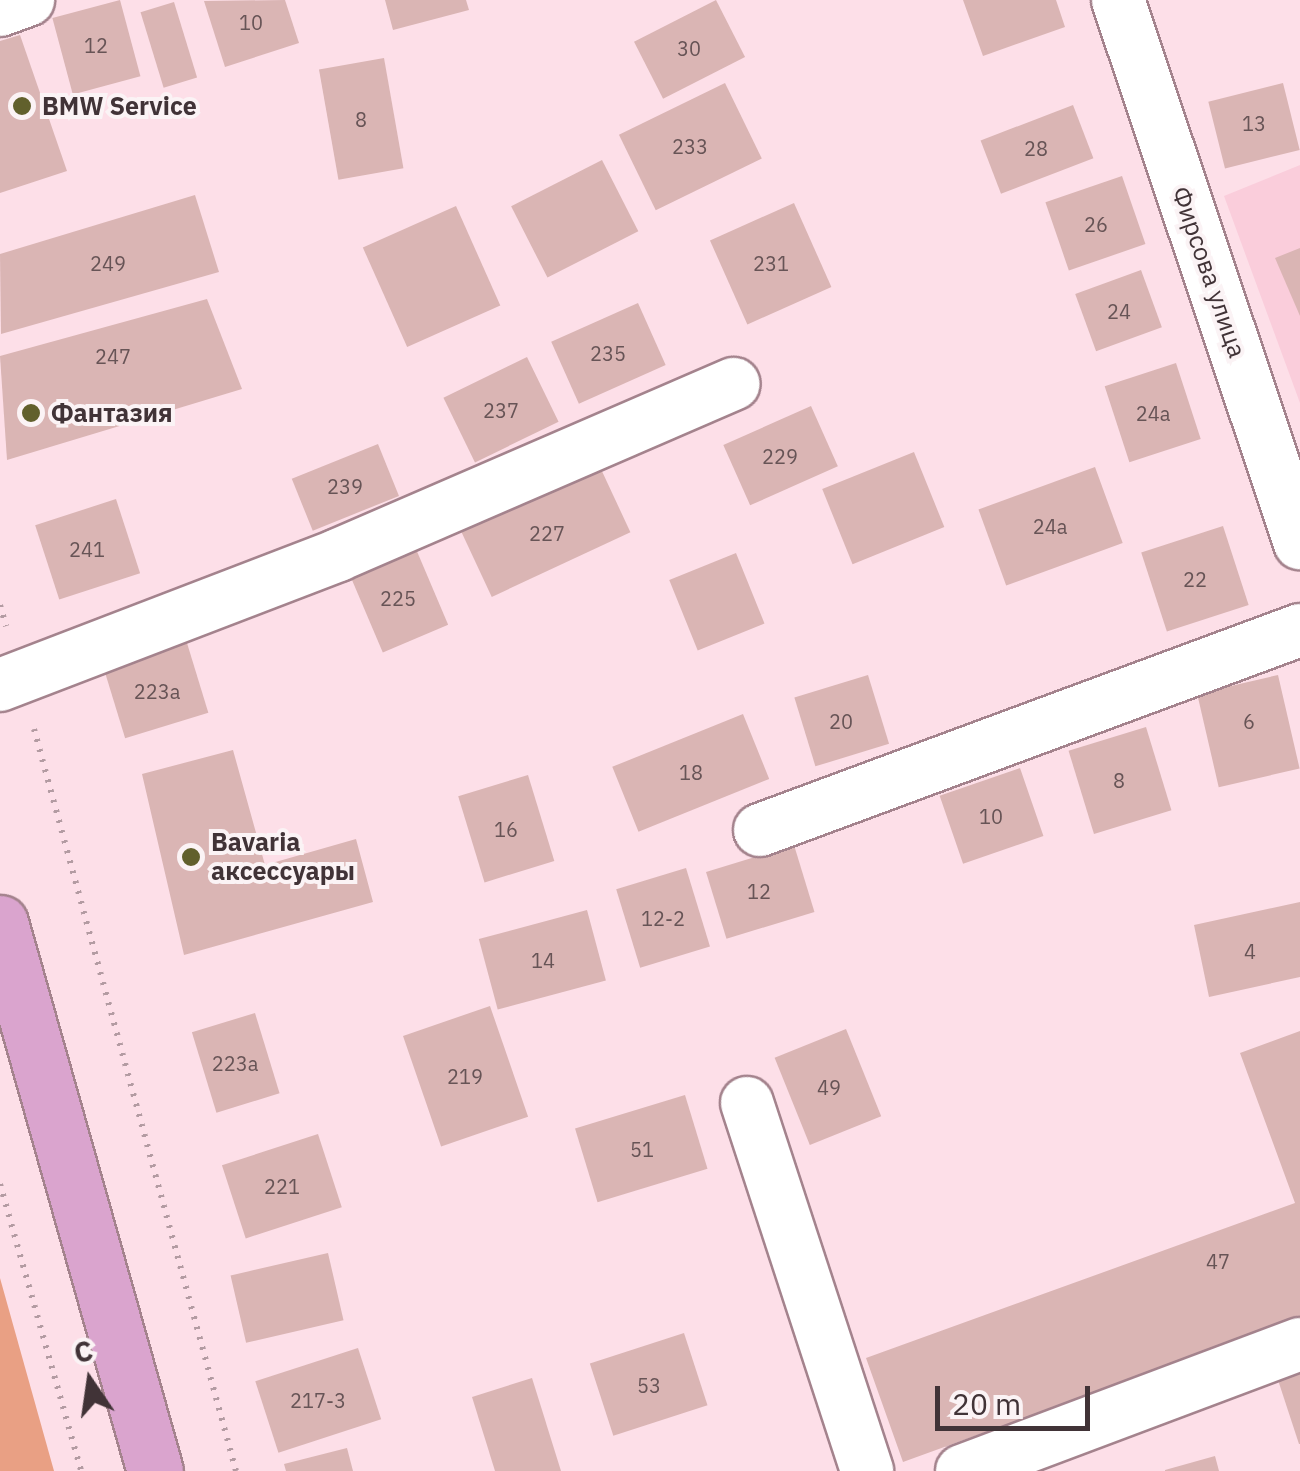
<!DOCTYPE html>
<meta charset="utf-8">
<style>
body{margin:0}
#map{position:relative;width:1300px;height:1471px;overflow:hidden;background:#fddfe8;font-family:"IBM Plex Sans",sans-serif}
div>[style]{position:absolute}
.built>*{inset:0;background:#facddb}
.green>*{inset:0;background:#e9a084}
.building>*{inset:0;background:#dab5b4;transform-origin:0 0}
.path>*{height:6px;margin-top:-3px;transform-origin:0;background:repeating-linear-gradient(90deg,#b39ba2 0 2.5px,transparent 0 10.5px)}
.roads{filter:drop-shadow(2px 0 #a4838d) drop-shadow(-2px 0 #a4838d) drop-shadow(0 2px #a4838d) drop-shadow(0 -2px #a4838d)}
.minor>*{height:52px;margin:-26px;padding:0 26px;transform-origin:26px;border-radius:26px;background:#fff}
.primary>*{height:55px;margin:-27.5px;padding:0 27.5px;transform-origin:27.5px;border-radius:27.5px;background:#daa4ce}
.dots>*{width:28px;height:28px;translate:-50% -50%;box-sizing:border-box;border:5px solid #fbf3f5;border-radius:50%}
span{translate:-50% -50%;white-space:nowrap;text-align:center;line-height:1.15;-webkit-text-stroke:8px #fbf3f5;paint-order:stroke}
.number-label{font-size:20px;color:#675456}
.number-label span{-webkit-text-stroke-width:0}
.poi-label{font-size:25px;color:#413337;font-weight:700}
.left{translate:0 -50%;text-align:left}
.street-label{font-size:25px;color:#413337}
.north{position:absolute;left:40px;top:1331px;width:100px;height:100px;-webkit-text-stroke:8px #fbf3f5;paint-order:stroke;rotate:347deg;font-size:28px;font-weight:700;line-height:40px;text-align:center;color:#413337}
.north::after{content:'';display:block;margin:auto;width:35px;height:45px;background:#413337;clip-path:polygon(50% 0,100% 100%,50% 72%,0 100%)}
.scale{position:absolute;left:935px;top:1386px;width:155px;height:45px;box-sizing:border-box;border:5px solid #413337;border-top:0;padding-left:12px;font-size:30px;line-height:35px;white-space:nowrap;color:#413337;-webkit-text-stroke:8px #fbf3f5;paint-order:stroke}
</style>
<div id="map">
<div class="built">
<i style="clip-path:polygon(1300px 165px,1300px 403px,1224px 196px)"></i>
</div>
<div class="green">
<i style="clip-path:polygon(0 1278px,54px 1471px,0 1471px)"></i>
</div>
<div class="building">
<i style="left:120px;top:0;width:79px;height:70px;rotate:75deg"></i>
<i style="clip-path:polygon(285px 0,299px 43px,225px 67px,204px 1px)"></i>
<i style="clip-path:polygon(385px 0,466px 0,469px 10px,393px 30px)"></i>
<i style="left:716px;top:0;width:64px;height:92px;rotate:63deg"></i>
<i style="clip-path:polygon(963px 0,1056px 0,1065px 27px,983px 56px)"></i>
<i style="left:174px;top:2px;width:79px;height:35px;rotate:73deg"></i>
<i style="clip-path:polygon(20px 35px,67px 171px,0 193px,0 41px)"></i>
<i style="left:384px;top:58px;width:112px;height:66px;rotate:80deg"></i>
<i style="left:725px;top:83px;width:84px;height:118px;rotate:64deg"></i>
<i style="left:1283px;top:83px;width:69px;height:77px;rotate:76deg"></i>
<i style="left:1073px;top:105px;width:57px;height:99px;rotate:69deg"></i>
<i style="left:602px;top:160px;width:80px;height:102px;rotate:63deg"></i>
<i style="left:1122px;top:176px;width:72px;height:81px;rotate:71deg"></i>
<i style="clip-path:polygon(195px 195px,219px 272px,1px 334px,0 254px)"></i>
<i style="left:794px;top:203px;width:92px;height:92px;rotate:66deg"></i>
<i style="left:456px;top:206px;width:109px;height:102px;rotate:66deg"></i>
<i style="clip-path:polygon(1300px 248px,1300px 316px,1275px 258px)"></i>
<i style="left:1141px;top:270px;width:61px;height:70px;rotate:70deg"></i>
<i style="clip-path:polygon(207px 299px,242px 389px,7px 460px,0 356px)"></i>
<i style="left:638px;top:303px;width:68px;height:95px;rotate:66deg"></i>
<i style="left:527px;top:357px;width:72px;height:93px;rotate:64deg"></i>
<i style="left:1176px;top:363px;width:80px;height:75px;rotate:72deg"></i>
<i style="left:811px;top:406px;width:66px;height:96px;rotate:66deg"></i>
<i style="left:378px;top:444px;width:56px;height:93px;rotate:68deg"></i>
<i style="left:914px;top:452px;width:81px;height:99px;rotate:68deg"></i>
<i style="left:600px;top:467px;width:72px;height:153px;rotate:65deg"></i>
<i style="left:1095px;top:467px;width:81px;height:124px;rotate:70deg"></i>
<i style="left:116px;top:499px;width:78px;height:85px;rotate:72deg"></i>
<i style="left:1223px;top:526px;width:83px;height:86px;rotate:72deg"></i>
<i style="left:413px;top:542px;width:90px;height:71px;rotate:67deg"></i>
<i style="left:736px;top:553px;width:76px;height:72px;rotate:68deg"></i>
<i style="left:187px;top:643px;width:73px;height:87px;rotate:73deg"></i>
<i style="left:868px;top:675px;width:72px;height:77px;rotate:73deg"></i>
<i style="left:1278px;top:675px;width:96px;height:83px;rotate:77deg"></i>
<i style="left:743px;top:714px;width:70px;height:141px;rotate:68deg"></i>
<i style="left:1146px;top:727px;width:87px;height:81px;rotate:73deg"></i>
<i style="clip-path:polygon(233px 750px,265px 865px,356px 839px,373px 902px,184px 955px,142px 774px)"></i>
<i style="left:1020px;top:768px;width:72px;height:85px;rotate:71deg"></i>
<i style="left:528px;top:775px;width:90px;height:73px;rotate:73deg"></i>
<i style="left:794px;top:845px;width:70px;height:92px;rotate:73deg"></i>
<i style="left:686px;top:868px;width:82px;height:73px;rotate:73deg"></i>
<i style="clip-path:polygon(1300px 902px,1300px 977px,1209px 997px,1194px 925px)"></i>
<i style="left:587px;top:910px;width:73px;height:112px;rotate:75deg"></i>
<i style="left:490px;top:1006px;width:117px;height:92px;rotate:71deg"></i>
<i style="left:255px;top:1013px;width:84px;height:66px;rotate:73deg"></i>
<i style="left:846px;top:1029px;width:94px;height:77px;rotate:68deg"></i>
<i style="clip-path:polygon(1300px 1031px,1300px 1318px,903px 1462px,866px 1358px,1295px 1203px,1240px 1053px)"></i>
<i style="left:685px;top:1095px;width:77px;height:115px;rotate:73deg"></i>
<i style="left:318px;top:1134px;width:77px;height:101px;rotate:72deg"></i>
<i style="left:328px;top:1253px;width:69px;height:100px;rotate:77deg"></i>
<i style="left:684px;top:1333px;width:76px;height:99px;rotate:72deg"></i>
<i style="left:358px;top:1348px;width:75px;height:108px;rotate:72deg"></i>
<i style="clip-path:polygon(1300px 1369px,1300px 1444px,1299px 1444px,1277px 1377px)"></i>
<i style="clip-path:polygon(532px 1378px,561px 1471px,495px 1471px,472px 1397px)"></i>
<i style="clip-path:polygon(347px 1448px,353px 1471px,286px 1471px,284px 1464px)"></i>
<i style="clip-path:polygon(1215px 1456px,1219px 1471px,1165px 1471px,1165px 1470px)"></i>
</div>
<div class="path">
<i style="left:0;top:605px;width:22px;rotate:74deg"></i>
<i style="left:34px;top:729px;width:769px;rotate:74.77deg"></i>
<i style="left:0;top:1184px;width:298px;rotate:74.2deg"></i>
</div>
<div class="roads">
<div class="minor">
<i style="left:1118px;top:0;width:573px;rotate:71.47deg"></i>
<i style="left:0;top:10px;width:30px;rotate:-20deg"></i>
<i style="left:0;top:685px;width:362px;rotate:-21deg"></i>
<i style="left:338px;top:555px;width:431px;rotate:-23.4deg"></i>
<i style="left:760px;top:830px;width:576px;rotate:-20.32deg"></i>
<i style="left:747px;top:1103px;width:387px;rotate:71.9deg"></i>
<i style="left:962px;top:1471px;width:361px;rotate:-20.6deg"></i>
</div>
<div class="primary">
<i style="left:0;top:923px;width:569px;rotate:74.21deg"></i>
</div>
</div>
<div class="dots">
<i style="left:22px;top:106px;background:#61602c"></i>
<i style="left:31px;top:413px;background:#61602c"></i>
<i style="left:191px;top:857px;background:#61602c"></i>
</div>
<div class="number-label">
<span style="left:251px;top:22px">10</span>
<span style="left:96px;top:45px">12</span>
<span style="left:689px;top:48px">30</span>
<span style="left:361px;top:119px">8</span>
<span style="left:1254px;top:123px">13</span>
<span style="left:690px;top:146px">233</span>
<span style="left:1036px;top:148px">28</span>
<span style="left:1096px;top:224px">26</span>
<span style="left:108px;top:263px">249</span>
<span style="left:771px;top:263px">231</span>
<span style="left:1119px;top:311px">24</span>
<span style="left:608px;top:353px">235</span>
<span style="left:113px;top:356px">247</span>
<span style="left:501px;top:410px">237</span>
<span style="left:1153px;top:413px">24a</span>
<span style="left:780px;top:456px">229</span>
<span style="left:345px;top:486px">239</span>
<span style="left:1050px;top:526px">24а</span>
<span style="left:547px;top:533px">227</span>
<span style="left:87px;top:549px">241</span>
<span style="left:1195px;top:579px">22</span>
<span style="left:398px;top:598px">225</span>
<span style="left:157px;top:691px">223a</span>
<span style="left:841px;top:721px">20</span>
<span style="left:1249px;top:721px">6</span>
<span style="left:691px;top:772px">18</span>
<span style="left:1119px;top:780px">8</span>
<span style="left:991px;top:816px">10</span>
<span style="left:506px;top:829px">16</span>
<span style="left:759px;top:891px">12</span>
<span style="left:663px;top:918px">12-2</span>
<span style="left:1250px;top:951px">4</span>
<span style="left:543px;top:960px">14</span>
<span style="left:235px;top:1063px">223а</span>
<span style="left:465px;top:1076px">219</span>
<span style="left:829px;top:1087px">49</span>
<span style="left:642px;top:1149px">51</span>
<span style="left:282px;top:1186px">221</span>
<span style="left:1218px;top:1261px">47</span>
<span style="left:649px;top:1385px">53</span>
<span style="left:318px;top:1400px">217-3</span>
</div>
<div class="poi-label">
<span class="left" style="left:42px;top:106px">BMW Service</span>
<span class="left" style="left:51px;top:413px">Фантазия</span>
<span class="left" style="left:211px;top:857px">Bavaria<br>аксеcсуары</span>
</div>
<div class="street-label">
<span style="left:1209px;top:272px;rotate:71deg">Фирсова улица</span>
</div>
<div class="north">С</div>
<div class="scale">20 m</div>
</div>
